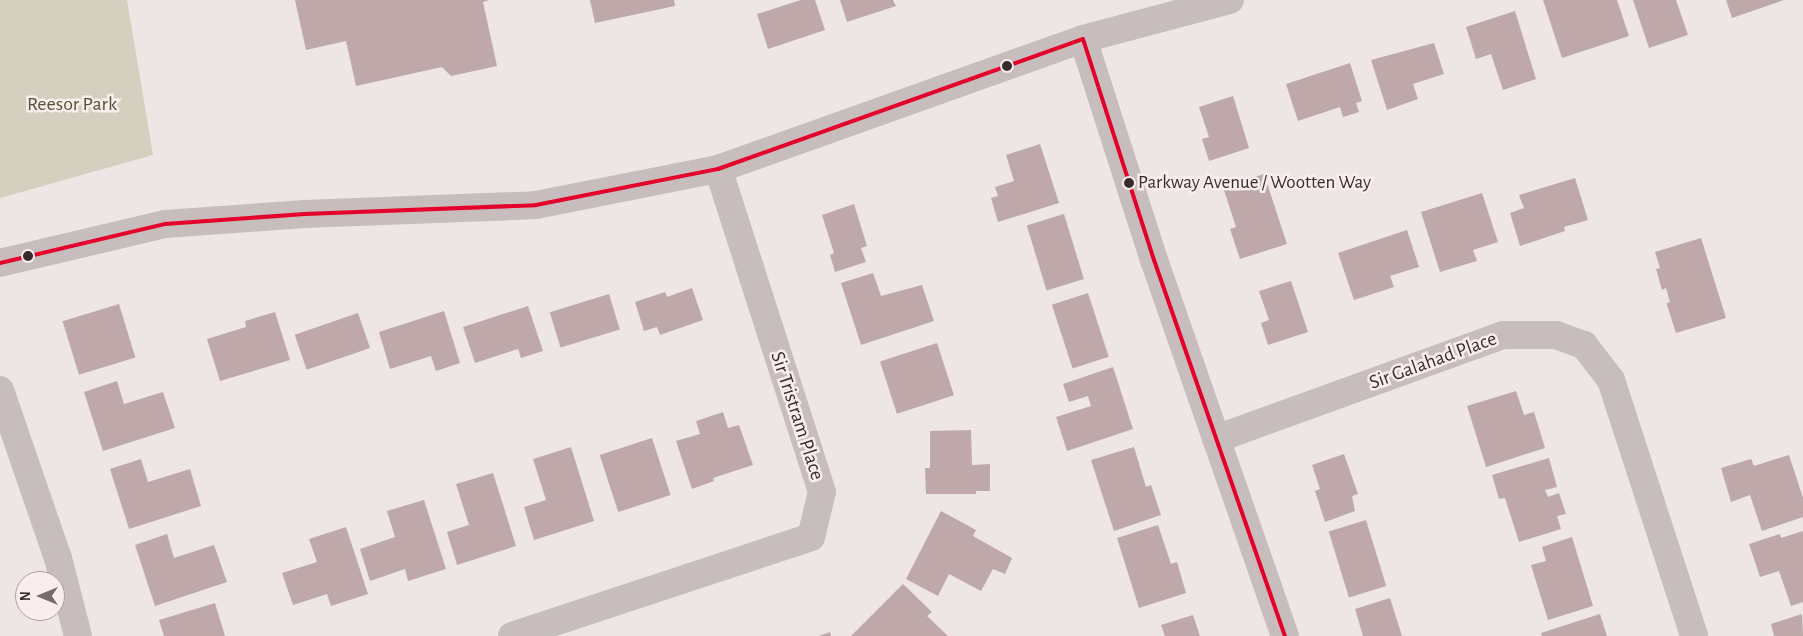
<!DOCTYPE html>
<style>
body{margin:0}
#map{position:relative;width:1803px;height:636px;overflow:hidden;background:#ede6e4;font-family:"Alegreya Sans",sans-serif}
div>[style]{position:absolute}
.green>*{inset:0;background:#d4d0bf}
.building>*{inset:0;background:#bfa8aa;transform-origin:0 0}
.minor>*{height:28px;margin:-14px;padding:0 14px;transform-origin:14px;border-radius:14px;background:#c7bdbd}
.tertiary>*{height:28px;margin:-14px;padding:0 14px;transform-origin:14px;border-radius:14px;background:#c7bdbd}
.bus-1>*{height:4px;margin:-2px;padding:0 2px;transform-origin:2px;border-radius:2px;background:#e4002b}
.dots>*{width:14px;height:14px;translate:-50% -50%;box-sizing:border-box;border:2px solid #f9eeed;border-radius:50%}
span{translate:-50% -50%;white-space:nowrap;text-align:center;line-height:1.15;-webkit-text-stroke:5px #f9eeed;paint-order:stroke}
.bus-label{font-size:19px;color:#382b2c}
.left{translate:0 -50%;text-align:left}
.park-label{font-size:20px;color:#545331}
.street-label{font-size:20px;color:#382b2c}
.north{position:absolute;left:15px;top:571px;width:50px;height:50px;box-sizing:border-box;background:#f9eeed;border:1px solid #aca0a0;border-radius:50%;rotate:270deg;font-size:14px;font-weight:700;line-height:20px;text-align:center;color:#382b2c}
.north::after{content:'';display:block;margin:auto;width:18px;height:22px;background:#776c6c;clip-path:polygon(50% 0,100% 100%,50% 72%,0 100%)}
</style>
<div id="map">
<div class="green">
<i style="clip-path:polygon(0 0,127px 0,153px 155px,0 198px)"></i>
</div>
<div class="building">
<i style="clip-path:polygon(295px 0,489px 0,483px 2px,497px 66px,451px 76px,442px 67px,356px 86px,346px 41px,306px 50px)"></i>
<i style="clip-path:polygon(590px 0,674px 0,675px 6px,595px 23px)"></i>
<i style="clip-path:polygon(801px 0,815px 0,825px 30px,768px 49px,757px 14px)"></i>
<i style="clip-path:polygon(840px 0,893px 0,896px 6px,847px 22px)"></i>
<i style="clip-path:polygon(1543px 0,1617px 0,1629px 36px,1562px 58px)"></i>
<i style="clip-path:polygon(1633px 0,1676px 0,1688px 35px,1649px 48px)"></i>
<i style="clip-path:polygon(1726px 0,1784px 0,1732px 18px)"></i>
<i style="clip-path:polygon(1515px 11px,1536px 79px,1503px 90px,1491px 54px,1476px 59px,1466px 27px)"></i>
<i style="clip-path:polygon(1434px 43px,1444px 74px,1413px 84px,1418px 99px,1387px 110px,1371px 60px)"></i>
<i style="clip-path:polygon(1350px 63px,1362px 101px,1356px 103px,1359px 112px,1343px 117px,1340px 107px,1298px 121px,1286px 84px)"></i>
<i style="clip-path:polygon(1233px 96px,1249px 148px,1209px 161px,1202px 139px,1209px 137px,1199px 107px)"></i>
<i style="clip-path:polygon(1040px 144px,1059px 203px,998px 222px,991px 198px,998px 196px,995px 187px,1014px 181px,1006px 155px)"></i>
<i style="clip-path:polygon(1264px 174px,1287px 244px,1240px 259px,1230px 229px,1236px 227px,1223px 187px)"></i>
<i style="clip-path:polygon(1575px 178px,1588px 220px,1564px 227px,1565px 231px,1520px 246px,1510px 213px,1524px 208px,1519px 195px)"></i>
<i style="clip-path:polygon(1482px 193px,1498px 242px,1473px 250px,1477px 261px,1440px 272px,1421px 212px)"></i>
<i style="clip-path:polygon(854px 204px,867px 246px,861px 248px,866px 262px,835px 272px,830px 255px,834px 253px,822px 215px)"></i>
<i style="left:1064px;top:214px;width:68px;height:39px;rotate:73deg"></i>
<i style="clip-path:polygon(1407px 230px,1419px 267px,1390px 276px,1394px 287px,1354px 300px,1338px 253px)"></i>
<i style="clip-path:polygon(1701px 238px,1726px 318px,1676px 333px,1667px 305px,1667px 303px,1670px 302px,1666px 288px,1662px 290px,1656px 269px,1660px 268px,1655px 252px)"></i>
<i style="clip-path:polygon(873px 273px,881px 296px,922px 285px,934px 321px,861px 345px,841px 283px)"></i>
<i style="clip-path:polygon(1291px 281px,1308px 332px,1268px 345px,1261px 323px,1269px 320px,1259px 291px)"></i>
<i style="clip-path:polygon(692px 288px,703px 320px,660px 335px,657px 327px,644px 331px,635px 302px,665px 292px,667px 297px)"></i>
<i style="left:1088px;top:293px;width:67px;height:38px;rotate:72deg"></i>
<i style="left:609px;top:294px;width:37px;height:62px;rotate:73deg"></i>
<i style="left:119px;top:304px;width:56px;height:59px;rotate:73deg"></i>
<i style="clip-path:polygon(528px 306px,543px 351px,521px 358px,518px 349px,475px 363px,463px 327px)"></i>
<i style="clip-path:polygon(444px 311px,460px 363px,436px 371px,431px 356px,390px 369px,379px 332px)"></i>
<i style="clip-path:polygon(275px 312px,290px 360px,220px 381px,207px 339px,246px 327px,245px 321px)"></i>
<i style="left:358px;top:313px;width:37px;height:67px;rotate:71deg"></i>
<i style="left:937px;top:343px;width:55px;height:60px;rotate:72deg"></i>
<i style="clip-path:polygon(1113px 367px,1133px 429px,1067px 451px,1056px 417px,1091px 406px,1088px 396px,1069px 402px,1063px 384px)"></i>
<i style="clip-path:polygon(117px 381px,124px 404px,163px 392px,175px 428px,103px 451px,84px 392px)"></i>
<i style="clip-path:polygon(1516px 391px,1524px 415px,1534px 412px,1545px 448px,1486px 467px,1467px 406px)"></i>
<i style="clip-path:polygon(723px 412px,728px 428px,739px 425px,753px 465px,713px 478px,714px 481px,692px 489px,676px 441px,700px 434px,696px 421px)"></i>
<i style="clip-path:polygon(971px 430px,972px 465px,990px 464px,990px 491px,976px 491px,976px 494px,926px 494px,925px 468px,930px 468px,930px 431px)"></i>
<i style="left:652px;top:438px;width:60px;height:55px;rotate:72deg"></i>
<i style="clip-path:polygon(571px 447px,594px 521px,534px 540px,524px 507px,546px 500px,533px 459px)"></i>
<i style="clip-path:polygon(1134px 447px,1146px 487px,1151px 485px,1161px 515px,1114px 531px,1091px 460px)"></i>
<i style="clip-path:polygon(1344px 454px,1358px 494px,1352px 496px,1355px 511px,1325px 522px,1315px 491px,1320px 489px,1312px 465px)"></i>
<i style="clip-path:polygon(1789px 455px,1803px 498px,1803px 517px,1762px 531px,1750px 495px,1731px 502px,1721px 468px,1751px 459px,1754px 466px)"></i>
<i style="clip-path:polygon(1549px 458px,1557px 487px,1545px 490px,1548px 497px,1559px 493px,1566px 514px,1557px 516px,1561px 529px,1519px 542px,1505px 498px,1499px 499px,1492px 475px)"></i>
<i style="clip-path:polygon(141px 459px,148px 482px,190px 469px,201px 506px,129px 529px,110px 469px)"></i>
<i style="clip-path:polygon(493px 473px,516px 546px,457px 565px,447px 532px,469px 525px,456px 484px)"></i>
<i style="clip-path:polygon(424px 500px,446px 569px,408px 581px,405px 569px,370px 581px,360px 549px,395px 537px,387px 511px)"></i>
<i style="clip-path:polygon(941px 511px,976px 530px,973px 536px,1012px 558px,1005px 574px,993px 569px,981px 591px,949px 574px,938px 596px,906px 579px)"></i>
<i style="left:1366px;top:520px;width:69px;height:39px;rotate:73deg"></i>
<i style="clip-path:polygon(1158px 525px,1171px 564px,1177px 562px,1186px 593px,1139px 608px,1117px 538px)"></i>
<i style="clip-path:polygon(346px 527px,368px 594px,331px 606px,327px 594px,293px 605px,282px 573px,317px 562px,309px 539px)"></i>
<i style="clip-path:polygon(1803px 531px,1803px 602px,1791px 606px,1779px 571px,1760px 577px,1749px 544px,1780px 534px,1781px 538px)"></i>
<i style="clip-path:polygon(167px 534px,174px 558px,214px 545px,227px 582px,155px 606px,135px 545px)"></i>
<i style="clip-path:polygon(1572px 537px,1593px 606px,1548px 620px,1531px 565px,1546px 561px,1542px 547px)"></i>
<i style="clip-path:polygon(903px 584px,932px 612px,927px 616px,948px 636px,851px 636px)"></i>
<i style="clip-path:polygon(1390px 598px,1402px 636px,1363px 636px,1355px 609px)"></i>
<i style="clip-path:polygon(215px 603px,225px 636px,164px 636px,159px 620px)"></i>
<i style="clip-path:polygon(1600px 614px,1607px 636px,1542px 636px,1541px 633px)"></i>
<i style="clip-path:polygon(1802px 614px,1803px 636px,1774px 636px,1771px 624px)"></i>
<i style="clip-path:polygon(1193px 615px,1200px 636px,1165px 636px,1161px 625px)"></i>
<i style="clip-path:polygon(830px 632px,831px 636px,819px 636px)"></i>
</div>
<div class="minor">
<i style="left:0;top:390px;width:178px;rotate:71deg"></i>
<i style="left:58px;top:558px;width:81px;rotate:75.6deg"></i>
<i style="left:1216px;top:439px;width:305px;rotate:-19.9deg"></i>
<i style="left:1503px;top:335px;width:53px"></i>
<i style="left:1556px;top:335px;width:30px;rotate:20deg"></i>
<i style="left:1584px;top:345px;width:44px;rotate:52.4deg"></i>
<i style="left:1611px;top:380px;width:269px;rotate:72deg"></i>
<i style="left:512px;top:636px;width:315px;rotate:-18.3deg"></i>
<i style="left:811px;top:537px;width:46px;rotate:-76.3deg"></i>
<i style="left:822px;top:492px;width:339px;rotate:-107.8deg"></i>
</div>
<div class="tertiary">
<i style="left:1083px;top:39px;width:232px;rotate:72.2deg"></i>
<i style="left:1154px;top:260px;width:398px;rotate:70.8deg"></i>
<i style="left:0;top:263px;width:170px;rotate:-13.3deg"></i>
<i style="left:165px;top:224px;width:140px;rotate:-4.1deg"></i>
<i style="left:305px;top:214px;width:231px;rotate:-2.2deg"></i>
<i style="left:536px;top:205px;width:186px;rotate:-11.2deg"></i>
<i style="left:718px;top:169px;width:387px;rotate:-19.6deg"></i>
<i style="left:1083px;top:39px;width:152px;rotate:-14.9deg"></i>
</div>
<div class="bus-1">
<i style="left:1083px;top:39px;width:232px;rotate:72.2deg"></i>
<i style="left:1154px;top:260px;width:398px;rotate:70.8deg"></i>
<i style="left:0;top:263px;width:170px;rotate:-13.3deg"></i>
<i style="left:165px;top:224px;width:140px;rotate:-4.1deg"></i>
<i style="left:305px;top:214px;width:231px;rotate:-2.2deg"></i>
<i style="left:536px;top:205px;width:186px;rotate:-11.2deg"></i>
<i style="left:718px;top:169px;width:387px;rotate:-19.6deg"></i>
</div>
<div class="dots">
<i style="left:1007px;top:66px;background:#382b2c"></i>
<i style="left:1129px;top:183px;background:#382b2c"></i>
<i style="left:28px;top:256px;background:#382b2c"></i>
</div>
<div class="bus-label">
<span class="left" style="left:1138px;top:183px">Parkway Avenue / Wootten Way</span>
</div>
<div class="park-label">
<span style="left:72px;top:104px">Reesor Park</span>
</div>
<div class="street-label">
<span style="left:1433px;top:361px;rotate:-20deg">Sir Galahad Place</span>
<span style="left:797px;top:416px;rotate:72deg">Sir Tristram Place</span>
</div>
<div class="north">N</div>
</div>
